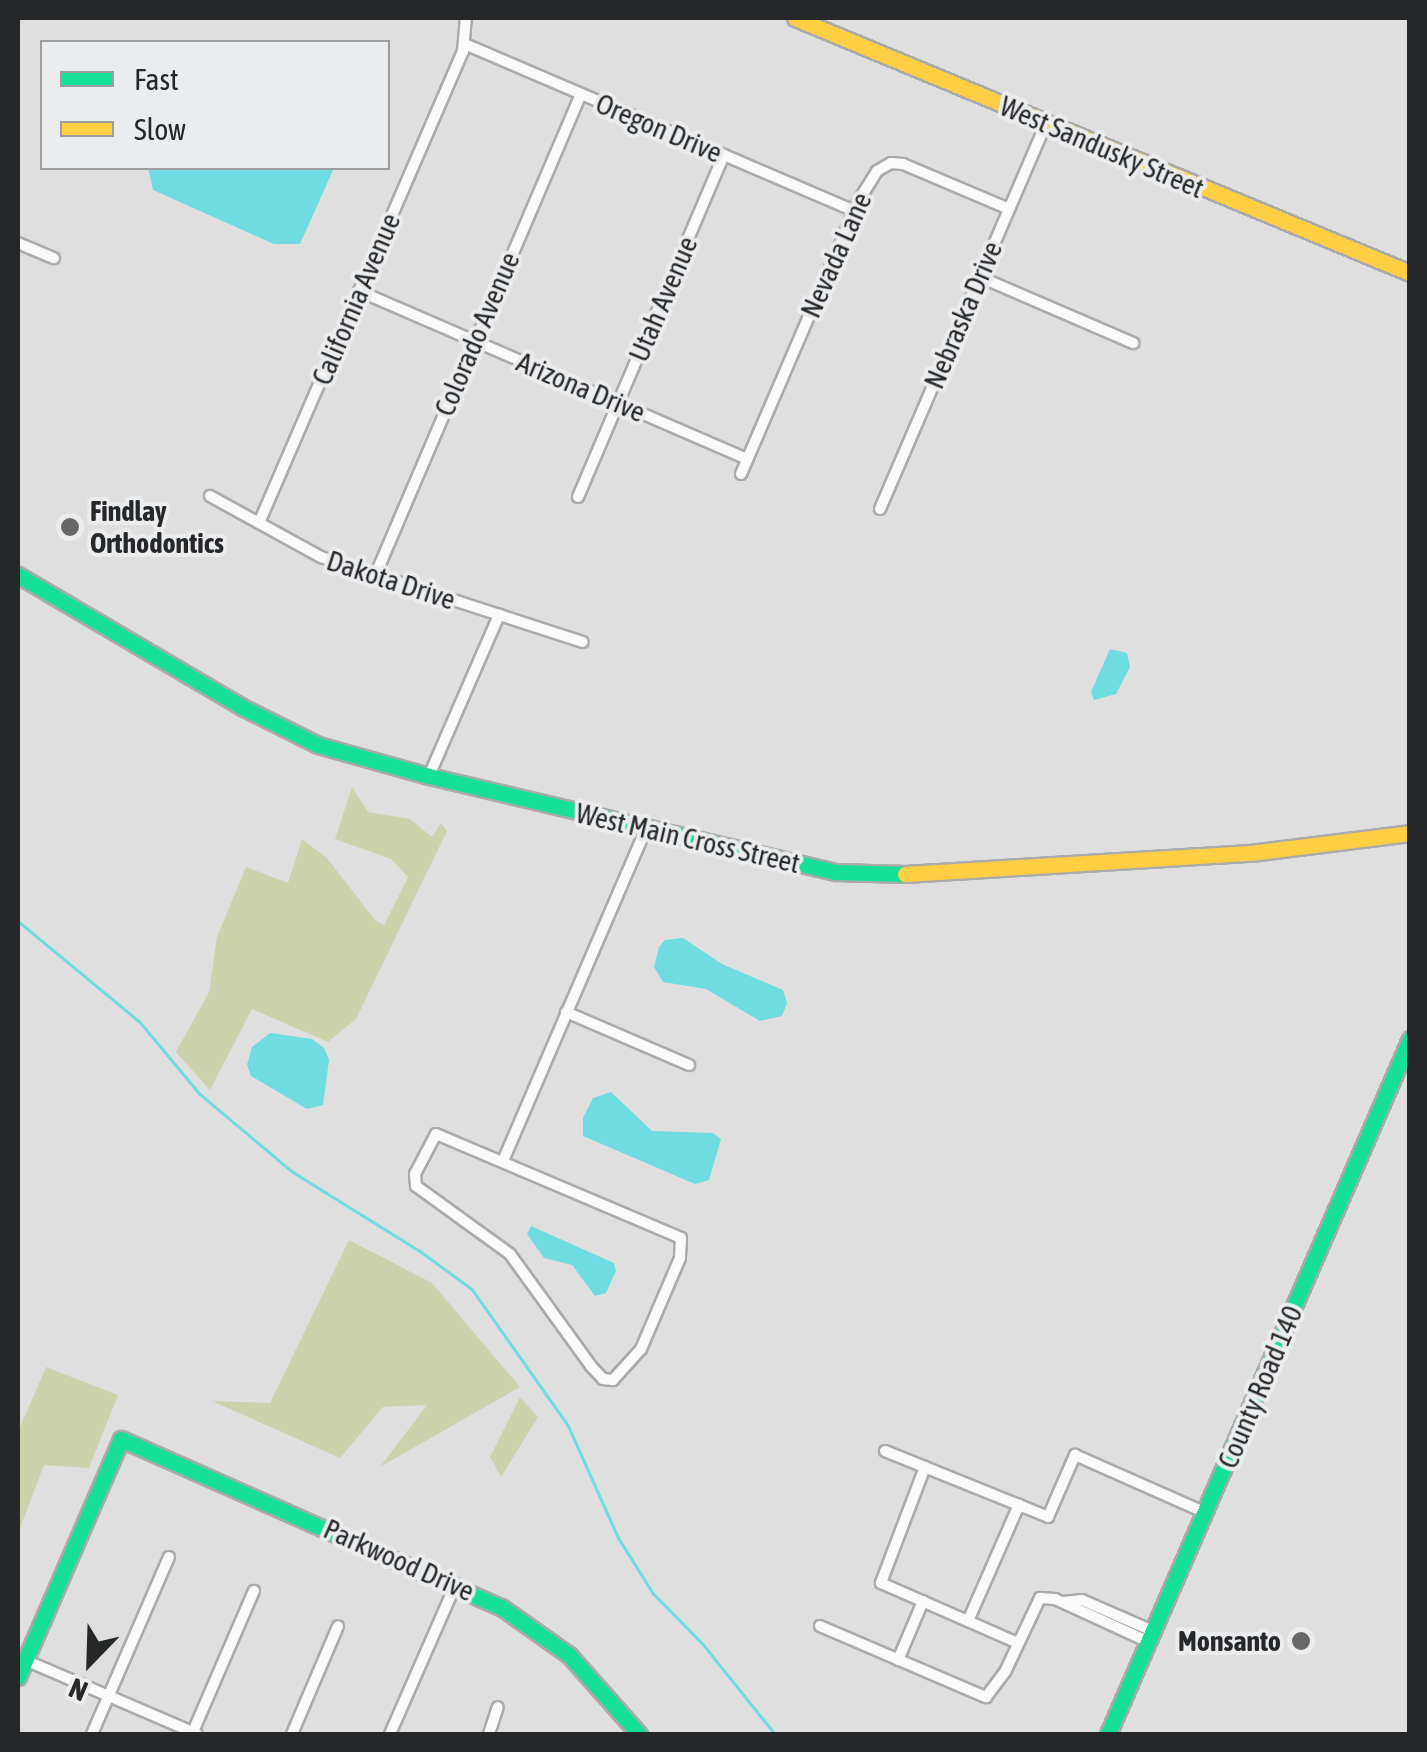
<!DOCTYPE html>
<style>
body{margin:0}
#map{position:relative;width:1427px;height:1752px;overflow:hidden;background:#dfdfe0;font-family:"Asap Condensed",sans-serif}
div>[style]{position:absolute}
.green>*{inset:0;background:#ccd2ac}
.water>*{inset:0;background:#6edce0}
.stream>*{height:2.5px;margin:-1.25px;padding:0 1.25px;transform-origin:1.25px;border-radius:1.25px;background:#6edce0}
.roads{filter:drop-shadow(2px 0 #aaaaab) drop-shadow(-2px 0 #aaaaab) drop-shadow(0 2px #aaaaab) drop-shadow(0 -2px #aaaaab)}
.street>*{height:10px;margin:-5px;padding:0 5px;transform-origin:5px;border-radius:5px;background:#fafafa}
.fast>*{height:15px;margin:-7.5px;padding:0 7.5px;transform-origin:7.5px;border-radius:7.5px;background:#16e098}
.slow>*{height:15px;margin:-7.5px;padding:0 7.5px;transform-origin:7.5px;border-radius:7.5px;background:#ffcf43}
.dots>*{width:28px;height:28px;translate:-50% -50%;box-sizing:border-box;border:5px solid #ebecee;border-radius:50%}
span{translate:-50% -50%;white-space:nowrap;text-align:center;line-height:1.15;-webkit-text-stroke:8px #ebecee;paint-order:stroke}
.street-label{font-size:28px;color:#262728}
.poi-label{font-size:28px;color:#262728;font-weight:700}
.left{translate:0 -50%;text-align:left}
.right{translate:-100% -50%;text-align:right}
.frame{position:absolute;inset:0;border:20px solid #262728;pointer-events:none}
.legend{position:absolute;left:40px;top:40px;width:350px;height:130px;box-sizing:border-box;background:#ebecee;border:2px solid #9c9d9f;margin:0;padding:12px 18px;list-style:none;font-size:30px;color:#262728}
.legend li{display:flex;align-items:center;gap:20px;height:50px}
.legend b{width:50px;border:2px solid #9c9d9f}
.north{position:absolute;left:40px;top:1612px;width:100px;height:100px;-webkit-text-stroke:8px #ebecee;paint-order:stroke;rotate:203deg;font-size:28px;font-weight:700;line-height:40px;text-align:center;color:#262728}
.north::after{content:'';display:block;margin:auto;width:35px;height:45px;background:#262728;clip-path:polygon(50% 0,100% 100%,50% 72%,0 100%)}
</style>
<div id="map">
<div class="green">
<i style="clip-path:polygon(352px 787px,368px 812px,410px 819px,432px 837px,441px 823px,447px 831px,356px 1019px,328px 1042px,252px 1009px,210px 1090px,176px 1052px,209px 992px,217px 937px,246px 867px,288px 883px,302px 839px,327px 858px,375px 920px,384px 925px,408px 877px,391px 859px,335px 839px)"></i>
<i style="clip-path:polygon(349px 1240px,432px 1283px,520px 1387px,380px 1467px,427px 1405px,383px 1407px,340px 1458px,212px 1401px,270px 1403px)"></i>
<i style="clip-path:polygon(46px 1367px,118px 1395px,89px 1468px,44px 1465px,18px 1533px,18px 1432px)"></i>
<i style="clip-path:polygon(520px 1397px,538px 1417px,501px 1477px,490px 1457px)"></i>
</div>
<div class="water">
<i style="clip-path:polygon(148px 168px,334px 168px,300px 244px,274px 244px,153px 190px)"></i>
<i style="clip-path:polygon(1110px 649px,1127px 653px,1130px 667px,1116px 694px,1094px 700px,1091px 692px)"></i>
<i style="clip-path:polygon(683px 938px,722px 964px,783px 990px,787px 1003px,782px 1016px,760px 1021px,706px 989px,663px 982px,654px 967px,659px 947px,665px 940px)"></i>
<i style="clip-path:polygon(270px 1033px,312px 1039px,324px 1048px,329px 1060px,323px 1105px,307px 1109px,251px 1076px,247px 1065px,252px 1047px)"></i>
<i style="clip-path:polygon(611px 1092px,652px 1131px,713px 1133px,721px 1139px,709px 1180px,695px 1184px,583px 1136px,583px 1118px,593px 1098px)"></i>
<i style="clip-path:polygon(531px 1226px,614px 1263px,616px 1271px,606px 1293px,595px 1296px,572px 1265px,544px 1258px,527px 1234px)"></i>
</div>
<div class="stream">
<i style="left:18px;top:921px;width:158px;rotate:39.6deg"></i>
<i style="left:140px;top:1022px;width:94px;rotate:50.2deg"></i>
<i style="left:200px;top:1094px;width:121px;rotate:40deg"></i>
<i style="left:293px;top:1172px;width:150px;rotate:31.9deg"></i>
<i style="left:420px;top:1251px;width:64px;rotate:36.2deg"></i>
<i style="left:472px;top:1289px;width:166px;rotate:54.8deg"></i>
<i style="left:568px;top:1425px;width:123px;rotate:65.9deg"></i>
<i style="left:618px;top:1537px;width:66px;rotate:58deg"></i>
<i style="left:653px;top:1593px;width:71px;rotate:45.6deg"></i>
<i style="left:703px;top:1644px;width:115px;rotate:51.3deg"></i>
</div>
<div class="roads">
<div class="street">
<i style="left:465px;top:44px;width:423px;rotate:23.2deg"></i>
<i style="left:18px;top:243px;width:39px;rotate:23deg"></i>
<i style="left:980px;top:277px;width:167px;rotate:23.3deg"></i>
<i style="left:359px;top:291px;width:423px;rotate:23.4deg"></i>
<i style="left:741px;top:474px;width:298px;rotate:-66.7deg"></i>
<i style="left:859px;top:200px;width:34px;rotate:-58deg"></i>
<i style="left:877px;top:171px;width:16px;rotate:-30deg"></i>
<i style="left:891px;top:163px;width:12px;rotate:5deg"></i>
<i style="left:903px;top:164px;width:115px;rotate:23deg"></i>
<i style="left:210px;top:496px;width:127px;rotate:28.8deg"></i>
<i style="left:321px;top:557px;width:275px;rotate:18deg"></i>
<i style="left:578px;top:497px;width:372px;rotate:-66.9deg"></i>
<i style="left:880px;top:509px;width:421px;rotate:-66.7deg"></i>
<i style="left:259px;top:523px;width:514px;rotate:-66.63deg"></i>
<i style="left:463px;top:51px;width:33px;rotate:-85deg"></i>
<i style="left:375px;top:576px;width:524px;rotate:-66.86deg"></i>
<i style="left:429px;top:776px;width:176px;rotate:-66.5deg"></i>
<i style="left:566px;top:1012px;width:134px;rotate:23.3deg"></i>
<i style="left:436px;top:1134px;width:266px;rotate:23deg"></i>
<i style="left:681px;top:1238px;width:20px;rotate:93deg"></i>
<i style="left:680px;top:1258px;width:99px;rotate:113.2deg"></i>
<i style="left:641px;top:1349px;width:42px;rotate:132.1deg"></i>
<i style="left:613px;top:1380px;width:10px;rotate:-174deg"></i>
<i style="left:603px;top:1379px;width:18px;rotate:-133deg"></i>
<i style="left:591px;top:1366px;width:138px;rotate:-125.9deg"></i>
<i style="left:510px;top:1254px;width:116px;rotate:-144.1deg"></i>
<i style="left:416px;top:1186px;width:12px;rotate:-95deg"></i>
<i style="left:415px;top:1174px;width:45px;rotate:-62.3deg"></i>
<i style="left:503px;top:1161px;width:361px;rotate:-66.7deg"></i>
<i style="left:885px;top:1451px;width:176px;rotate:22deg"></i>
<i style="left:1048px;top:1517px;width:68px;rotate:-66.5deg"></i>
<i style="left:1075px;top:1455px;width:143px;rotate:23.9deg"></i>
<i style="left:925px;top:1467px;width:124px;rotate:110.8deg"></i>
<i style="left:881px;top:1583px;width:150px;rotate:23.7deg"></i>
<i style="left:1063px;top:1602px;width:19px;rotate:-6deg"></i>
<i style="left:1082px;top:1600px;width:77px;rotate:23.6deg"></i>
<i style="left:968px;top:1621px;width:127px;rotate:-66.3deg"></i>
<i style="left:820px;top:1626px;width:181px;rotate:23.2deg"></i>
<i style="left:986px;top:1697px;width:31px;rotate:-53deg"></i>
<i style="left:1005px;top:1672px;width:82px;rotate:-64.7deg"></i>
<i style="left:1040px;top:1598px;width:15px;rotate:4deg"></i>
<i style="left:1055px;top:1599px;width:103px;rotate:24.6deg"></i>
<i style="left:25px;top:1660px;width:187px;rotate:23.3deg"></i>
<i style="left:898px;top:1660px;width:64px;rotate:-67deg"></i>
<i style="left:92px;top:1734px;width:193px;rotate:-66.5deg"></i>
<i style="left:192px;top:1734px;width:156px;rotate:-66.6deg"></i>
<i style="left:292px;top:1734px;width:117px;rotate:-66.9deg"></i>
<i style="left:390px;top:1734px;width:164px;rotate:-66.3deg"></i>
<i style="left:489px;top:1734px;width:28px;rotate:-72deg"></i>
</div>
<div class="fast">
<i style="left:18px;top:575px;width:260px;rotate:30.5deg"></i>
<i style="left:242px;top:707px;width:85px;rotate:26.6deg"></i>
<i style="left:318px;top:745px;width:115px;rotate:15.6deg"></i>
<i style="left:429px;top:776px;width:418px;rotate:13.3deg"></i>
<i style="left:836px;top:872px;width:69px;rotate:1.7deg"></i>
<i style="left:18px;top:1677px;width:259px;rotate:-66.6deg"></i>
<i style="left:121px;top:1439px;width:415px;rotate:23.9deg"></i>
<i style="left:501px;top:1607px;width:83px;rotate:35.2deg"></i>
<i style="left:569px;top:1655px;width:106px;rotate:48.5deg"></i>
<i style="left:1108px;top:1734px;width:758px;rotate:-66.51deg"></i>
</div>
<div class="slow">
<i style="left:795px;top:18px;width:666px;rotate:22.52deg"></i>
<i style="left:905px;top:874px;width:346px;rotate:-3.5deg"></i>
<i style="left:1250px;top:853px;width:161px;rotate:-7.1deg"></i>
</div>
</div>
<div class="dots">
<i style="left:70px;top:527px;background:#676768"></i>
<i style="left:1301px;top:1641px;background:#676768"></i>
</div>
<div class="street-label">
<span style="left:659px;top:128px;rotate:23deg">Oregon Drive</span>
<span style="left:1102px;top:147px;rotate:23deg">West Sandusky Street</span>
<span style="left:836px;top:255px;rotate:-66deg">Nevada Lane</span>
<span style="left:356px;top:299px;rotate:-67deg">California Avenue</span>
<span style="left:663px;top:299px;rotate:-67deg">Utah Avenue</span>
<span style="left:963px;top:315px;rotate:-67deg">Nebraska Drive</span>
<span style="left:477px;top:334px;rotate:-67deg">Colorado Avenue</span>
<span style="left:581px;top:387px;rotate:23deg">Arizona Drive</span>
<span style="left:391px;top:580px;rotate:18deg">Dakota Drive</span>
<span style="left:688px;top:838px;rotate:13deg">West Main Cross Street</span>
<span style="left:1260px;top:1387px;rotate:-67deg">County Road 140</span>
<span style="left:399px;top:1560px;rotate:24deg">Parkwood Drive</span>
</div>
<div class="poi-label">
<span class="left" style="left:90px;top:527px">Findlay<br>Orthodontics</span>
<span class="right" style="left:1281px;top:1641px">Monsanto</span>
</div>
<div class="frame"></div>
<ul class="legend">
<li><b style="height:12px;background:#16e098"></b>Fast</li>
<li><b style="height:12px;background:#ffcf43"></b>Slow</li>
</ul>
<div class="north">N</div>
</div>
